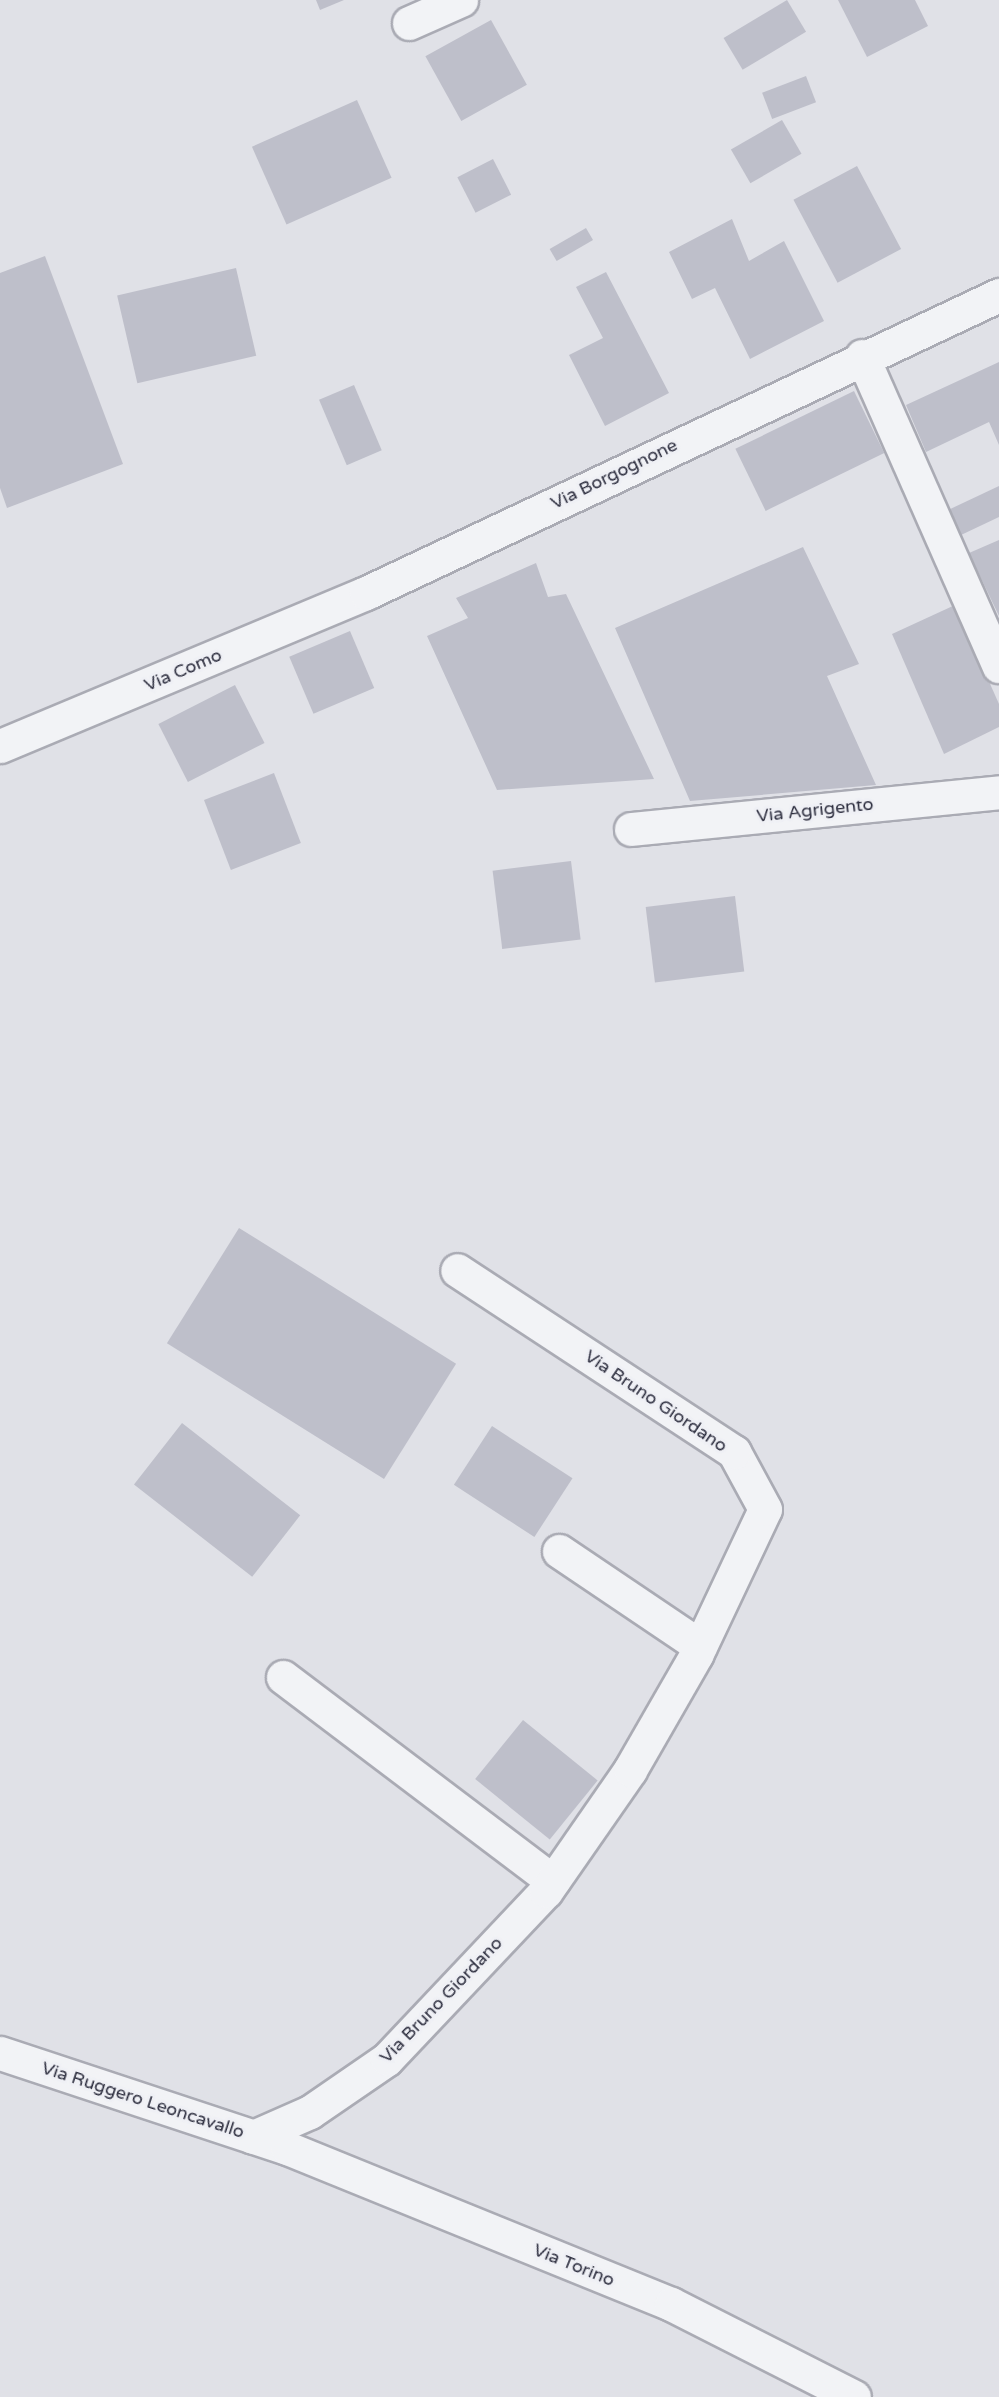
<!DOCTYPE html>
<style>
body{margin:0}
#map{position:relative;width:999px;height:2397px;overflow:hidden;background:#e0e1e7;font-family:"Varela Round",sans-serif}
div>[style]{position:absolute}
.building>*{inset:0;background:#bebfca;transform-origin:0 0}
.roads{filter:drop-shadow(2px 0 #aaabb4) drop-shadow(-2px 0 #aaabb4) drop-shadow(0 2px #aaabb4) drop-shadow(0 -2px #aaabb4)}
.minor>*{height:33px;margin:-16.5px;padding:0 16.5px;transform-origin:16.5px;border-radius:16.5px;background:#f2f3f6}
span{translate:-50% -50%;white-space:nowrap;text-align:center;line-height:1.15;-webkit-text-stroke:6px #eff0f5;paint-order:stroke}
.street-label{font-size:18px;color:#2b2c3d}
</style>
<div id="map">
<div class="building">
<i style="clip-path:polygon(316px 0,344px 0,320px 10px)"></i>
<i style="left:787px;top:0;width:37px;height:74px;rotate:59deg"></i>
<i style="clip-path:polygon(838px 0,915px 0,928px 26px,867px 57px)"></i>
<i style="left:491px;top:20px;width:74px;height:75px;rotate:61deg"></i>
<i style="left:806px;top:76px;width:28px;height:47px;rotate:69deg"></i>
<i style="left:357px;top:100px;width:85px;height:115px;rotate:66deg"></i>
<i style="left:782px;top:120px;width:39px;height:59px;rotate:60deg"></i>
<i style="left:493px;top:159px;width:40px;height:40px;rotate:63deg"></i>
<i style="left:857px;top:166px;width:94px;height:72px;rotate:62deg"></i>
<i style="clip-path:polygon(732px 219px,749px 261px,784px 241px,824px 321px,750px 359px,715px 288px,692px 299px,669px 252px)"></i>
<i style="left:586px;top:228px;width:14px;height:42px;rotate:60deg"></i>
<i style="clip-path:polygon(45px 256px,123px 464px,7px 508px,0 488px,0 273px)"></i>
<i style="left:236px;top:268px;width:90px;height:122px;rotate:77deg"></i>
<i style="clip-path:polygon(606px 272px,669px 393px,605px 426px,569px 355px,603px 338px,576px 287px)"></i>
<i style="clip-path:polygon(999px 362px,999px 445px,989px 422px,926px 452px,906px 405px)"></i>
<i style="left:354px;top:385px;width:71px;height:38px;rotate:67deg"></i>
<i style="left:854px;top:391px;width:69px;height:132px;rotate:64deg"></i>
<i style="clip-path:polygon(999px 486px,999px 517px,961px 535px,946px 511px)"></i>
<i style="clip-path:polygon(999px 540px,999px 616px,969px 553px)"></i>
<i style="clip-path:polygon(803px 547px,859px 664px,827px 676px,876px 785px,690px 801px,615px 628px)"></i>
<i style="clip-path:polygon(536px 563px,548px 597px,566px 594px,654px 779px,497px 790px,427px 636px,468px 618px,456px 598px)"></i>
<i style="clip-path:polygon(955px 605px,999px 704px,999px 727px,944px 754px,892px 634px)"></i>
<i style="left:350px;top:631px;width:62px;height:66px;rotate:67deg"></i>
<i style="left:235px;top:685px;width:65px;height:86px;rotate:63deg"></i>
<i style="left:274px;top:773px;width:75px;height:75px;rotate:69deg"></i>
<i style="left:571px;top:861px;width:79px;height:79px;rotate:83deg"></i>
<i style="left:735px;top:896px;width:76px;height:90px;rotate:83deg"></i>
<i style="left:239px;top:1228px;width:256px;height:136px;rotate:32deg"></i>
<i style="left:182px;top:1423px;width:150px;height:78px;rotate:38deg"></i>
<i style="left:492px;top:1426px;width:96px;height:70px;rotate:33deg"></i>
<i style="left:523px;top:1720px;width:96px;height:76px;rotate:39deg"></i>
</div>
<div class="roads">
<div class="minor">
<i style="left:409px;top:23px;width:57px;rotate:-23.9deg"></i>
<i style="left:862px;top:356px;width:339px;rotate:66.2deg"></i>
<i style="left:0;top:746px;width:397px;rotate:-22.7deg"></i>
<i style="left:366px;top:593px;width:700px;rotate:-25.21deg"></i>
<i style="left:631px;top:829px;width:370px;rotate:-5.7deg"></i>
<i style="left:559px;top:1551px;width:170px;rotate:34deg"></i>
<i style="left:283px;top:1677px;width:338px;rotate:37.1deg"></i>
<i style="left:0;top:2053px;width:302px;rotate:18.3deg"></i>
<i style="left:287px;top:2148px;width:414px;rotate:22.1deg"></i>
<i style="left:671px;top:2304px;width:205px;rotate:26.9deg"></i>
<i style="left:253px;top:2137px;width:62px;rotate:-23.7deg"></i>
<i style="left:310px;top:2112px;width:93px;rotate:-34.5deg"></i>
<i style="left:387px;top:2059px;width:231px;rotate:-46.6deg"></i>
<i style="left:546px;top:1891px;width:147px;rotate:-55.2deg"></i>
<i style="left:630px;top:1770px;width:133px;rotate:-60.1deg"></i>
<i style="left:696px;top:1655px;width:161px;rotate:-64.7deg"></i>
<i style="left:765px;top:1509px;width:65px;rotate:-118.5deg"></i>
<i style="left:734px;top:1452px;width:331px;rotate:-146.7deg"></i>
</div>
</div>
<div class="street-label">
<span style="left:614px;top:474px;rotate:-26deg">Via Borgognone</span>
<span style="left:183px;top:670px;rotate:-23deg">Via Como</span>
<span style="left:815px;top:810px;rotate:-6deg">Via Agrigento</span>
<span style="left:656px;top:1401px;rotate:34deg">Via Bruno Giordano</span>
<span style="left:441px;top:2000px;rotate:-46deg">Via Bruno Giordano</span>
<span style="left:143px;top:2100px;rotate:18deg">Via Ruggero Leoncavallo</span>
<span style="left:574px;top:2265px;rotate:22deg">Via Torino</span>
</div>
</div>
